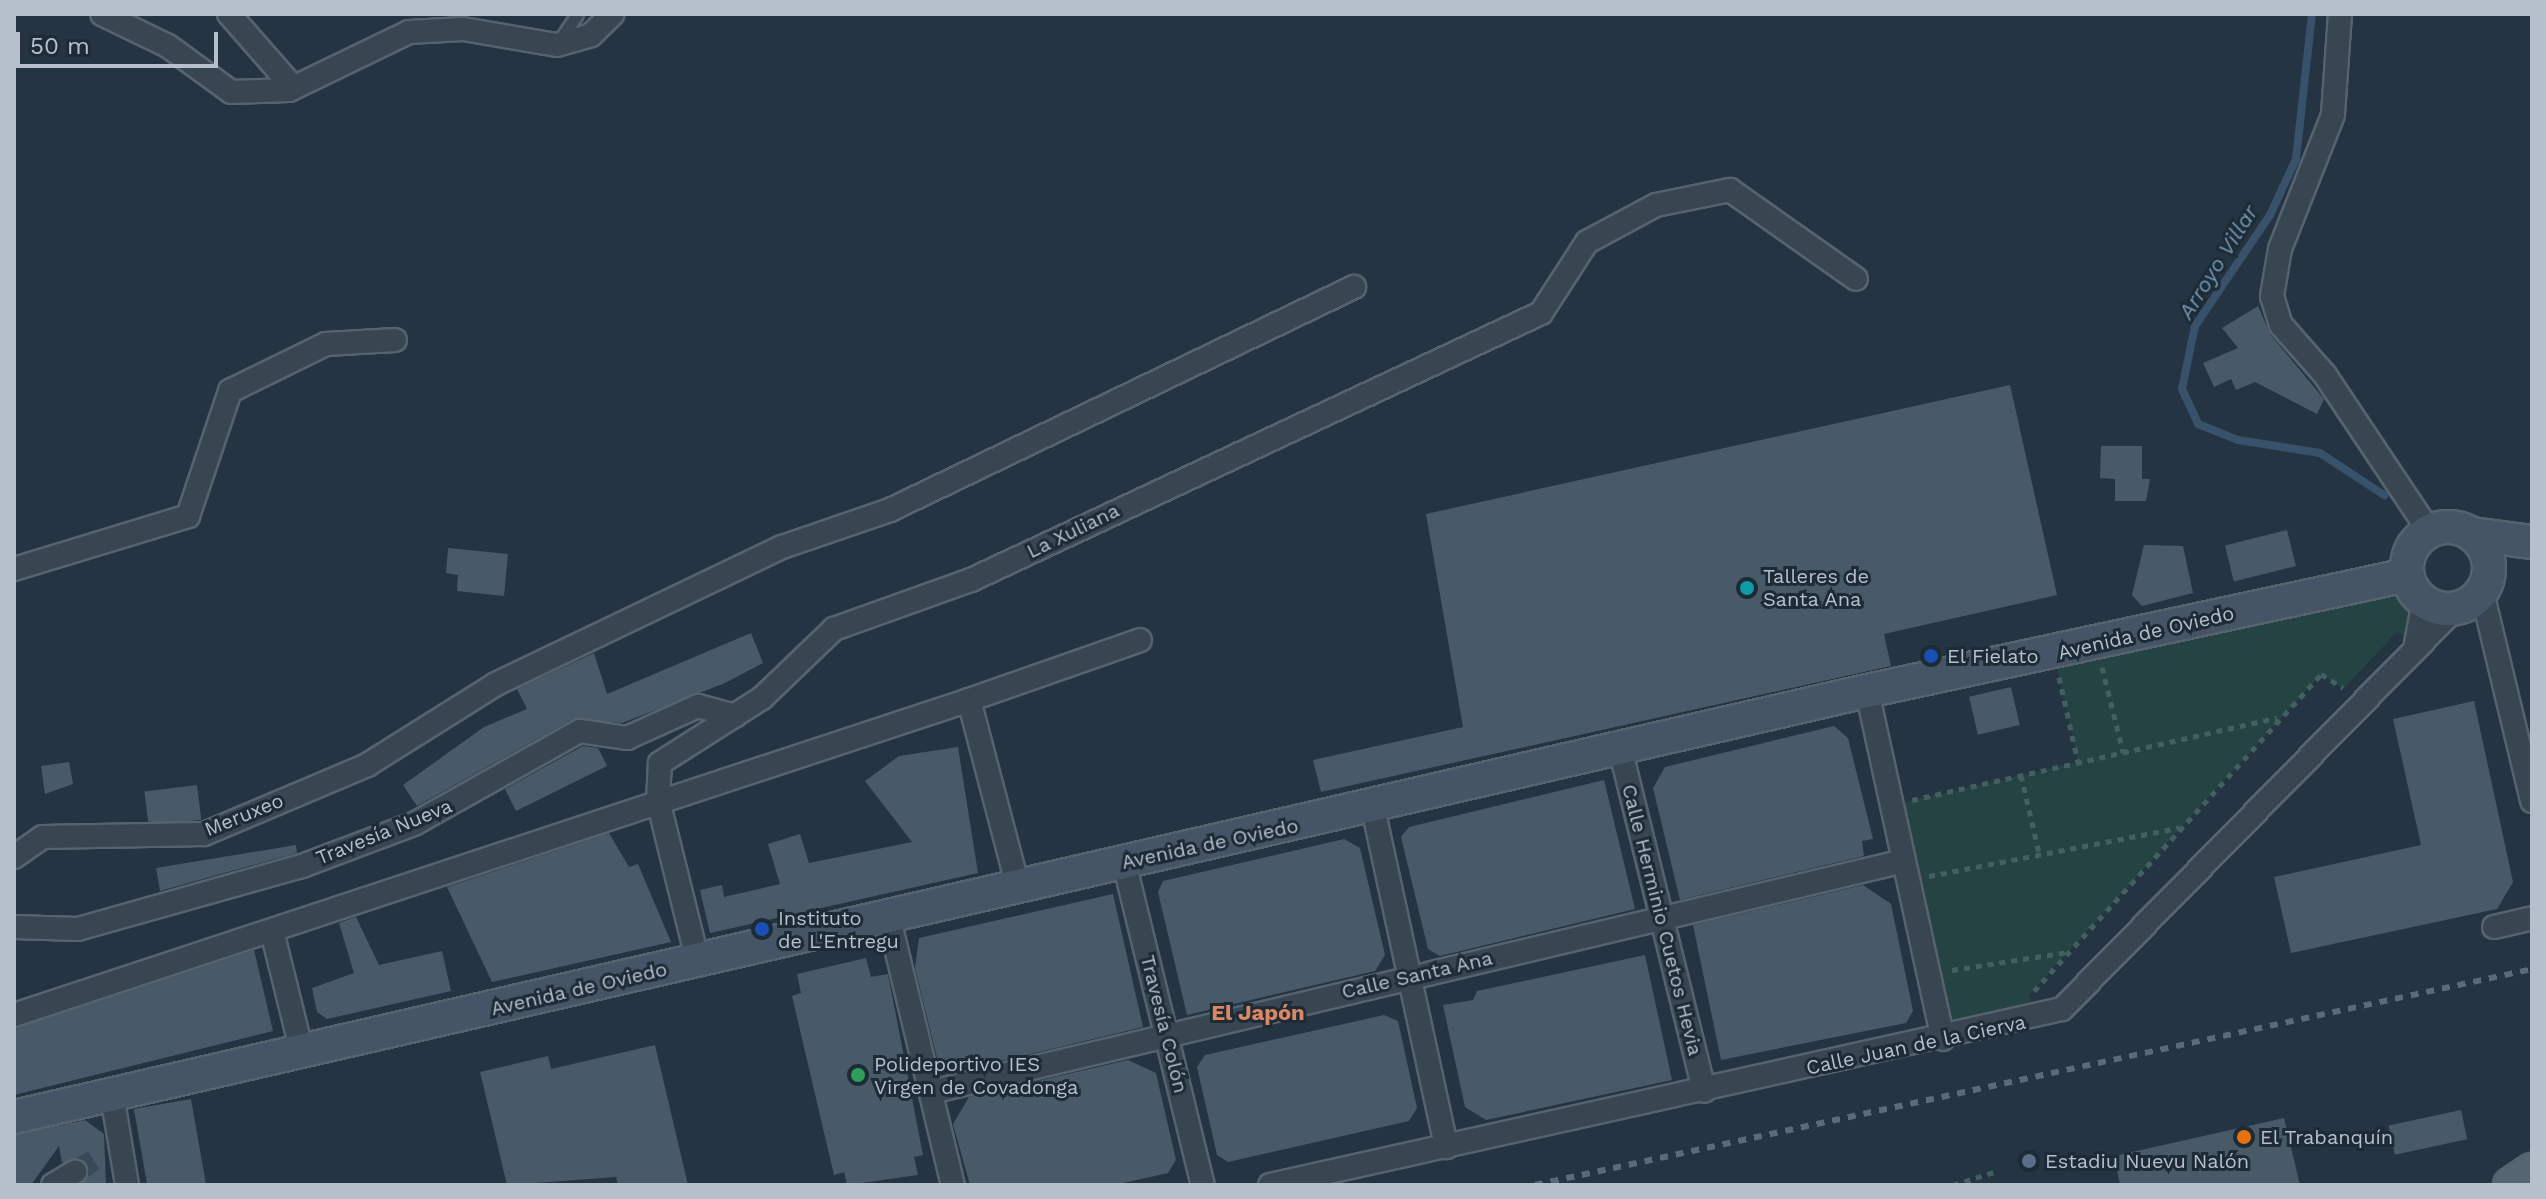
<!DOCTYPE html>
<meta charset="utf-8">
<style>
body{margin:0}
#map{position:relative;width:2546px;height:1199px;overflow:hidden;background:#243442;font-family:"Work Sans",sans-serif}
div>[style]{position:absolute}
.green>*{inset:0;background:#264343}
.stream>*{height:8px;margin:-4px;padding:0 4px;transform-origin:4px;border-radius:4px;background:#37526a}
.building>*{inset:0;background:#485a68;transform-origin:0 0}
.street-tunnel>*{height:22px;margin-top:-11px;transform-origin:0;background:repeating-linear-gradient(90deg,#3a4957 0 22px,transparent 0 33px)}
.path>*{height:5px;margin-top:-2.5px;transform-origin:0;background:repeating-linear-gradient(90deg,#445f5f 0 6px,transparent 0 12px)}
.roads{filter:drop-shadow(2px 0 #56636f) drop-shadow(-2px 0 #56636f) drop-shadow(0 2px #56636f) drop-shadow(0 -2px #56636f)}
.lane>*{height:11px;margin:-5.5px;padding:0 5.5px;transform-origin:5.5px;border-radius:5.5px;background:#384652}
.street>*{height:22px;margin:-11px;padding:0 11px;transform-origin:11px;border-radius:11px;background:#384652}
.secondary>*{height:32px;margin:-16px;padding:0 16px;transform-origin:16px;border-radius:16px;background:#465565}
.secondary>.ring{margin:-16px;padding:0;box-sizing:content-box;background:none;border:32px solid #465565;border-radius:50%}
.primary>*{height:34px;margin:-17px;padding:0 17px;transform-origin:17px;border-radius:17px;background:#566572}
.rail>*{height:6px;margin-top:-3px;transform-origin:0;background:repeating-linear-gradient(90deg,#5a6a79 0 8px,transparent 0 16px)}
.dots>*{width:22px;height:22px;translate:-50% -50%;box-sizing:border-box;border:4px solid #1d2b37;border-radius:50%}
span{translate:-50% -50%;white-space:nowrap;text-align:center;line-height:1.15;-webkit-text-stroke:6px #1d2b37;paint-order:stroke}
.street-label{font-size:20px;color:#b5c0cc}
.poi-label{font-size:20px;color:#b5c0cc}
.left{translate:0 -50%;text-align:left}
.water-label{font-size:22px;color:#7395b1;font-style:italic}
.neighbourhood-label{font-size:22px;color:#dc8760;font-weight:700}
.frame{position:absolute;inset:0;border:16px solid #b5c0cc;pointer-events:none}
.scale{position:absolute;left:16px;top:32px;width:202px;height:36px;box-sizing:border-box;border:4px solid #b5c0cc;border-top:0;padding-left:10px;font-size:24px;line-height:28px;white-space:nowrap;color:#b5c0cc;-webkit-text-stroke:6px #1d2b37;paint-order:stroke}
</style>
<div id="map">
<div class="green">
<i style="clip-path:polygon(2410px 585px,2424px 602px,2416px 643px,2397px 632px,2343px 689px,2321px 674px,2028px 996px,2044px 1018px,1943px 1039px,1892px 805px,2078px 762px,2054px 655px)"></i>
</div>
<div class="stream">
<i style="left:2312px;top:14px;width:146px;rotate:96.3deg"></i>
<i style="left:2296px;top:159px;width:62px;rotate:114.9deg"></i>
<i style="left:2270px;top:215px;width:134px;rotate:124deg"></i>
<i style="left:2195px;top:326px;width:64px;rotate:101.7deg"></i>
<i style="left:2182px;top:389px;width:38px;rotate:65deg"></i>
<i style="left:2198px;top:424px;width:43px;rotate:21.8deg"></i>
<i style="left:2238px;top:440px;width:83px;rotate:9deg"></i>
<i style="left:2320px;top:453px;width:77px;rotate:33.3deg"></i>
</div>
<div class="building">
<i style="clip-path:polygon(2258px 306px,2270px 334px,2324px 399px,2317px 414px,2255px 382px,2236px 390px,2231px 379px,2214px 387px,2203px 363px,2238px 348px,2222px 328px)"></i>
<i style="clip-path:polygon(2010px 385px,2057px 595px,1884px 634px,1891px 666px,1321px 792px,1313px 760px,1463px 727px,1426px 514px)"></i>
<i style="clip-path:polygon(2101px 446px,2142px 446px,2142px 479px,2150px 479px,2146px 501px,2115px 501px,2115px 479px,2100px 478px)"></i>
<i style="left:2287px;top:530px;width:37px;height:64px;rotate:76deg"></i>
<i style="clip-path:polygon(2144px 545px,2183px 546px,2193px 593px,2142px 606px,2132px 595px)"></i>
<i style="clip-path:polygon(448px 548px,508px 554px,504px 596px,457px 591px,458px 575px,446px 573px)"></i>
<i style="clip-path:polygon(751px 633px,763px 663px,725px 683px,622px 723px,573px 719px,417px 806px,403px 785px,484px 727px,527px 709px,517px 689px,594px 653px,607px 694px)"></i>
<i style="left:2011px;top:687px;width:39px;height:43px;rotate:77deg"></i>
<i style="clip-path:polygon(2474px 701px,2513px 882px,2497px 909px,2291px 953px,2274px 877px,2421px 845px,2393px 719px)"></i>
<i style="clip-path:polygon(1834px 726px,1848px 738px,1873px 839px,1862px 841px,1864px 856px,1680px 900px,1653px 788px,1665px 767px)"></i>
<i style="clip-path:polygon(583px 746px,598px 748px,607px 766px,516px 811px,505px 789px)"></i>
<i style="clip-path:polygon(958px 747px,978px 873px,710px 933px,700px 890px,722px 885px,724px 897px,780px 884px,768px 844px,800px 834px,809px 863px,912px 842px,865px 781px,899px 756px)"></i>
<i style="clip-path:polygon(69px 762px,73px 784px,45px 794px,41px 766px)"></i>
<i style="clip-path:polygon(1604px 780px,1635px 909px,1440px 956px,1428px 949px,1401px 837px,1409px 827px)"></i>
<i style="left:197px;top:785px;width:35px;height:53px;rotate:83deg"></i>
<i style="clip-path:polygon(609px 833px,629px 867px,638px 864px,671px 942px,492px 982px,447px 887px)"></i>
<i style="clip-path:polygon(1344px 839px,1360px 848px,1385px 955px,1375px 971px,1187px 1015px,1158px 892px,1163px 881px)"></i>
<i style="clip-path:polygon(296px 845px,297px 853px,160px 891px,156px 868px)"></i>
<i style="clip-path:polygon(1863px 885px,1891px 904px,1913px 1011px,1906px 1023px,1721px 1060px,1693px 925px)"></i>
<i style="clip-path:polygon(1113px 894px,1143px 1027px,989px 1064px,939px 1066px,915px 968px,919px 938px)"></i>
<i style="clip-path:polygon(356px 917px,379px 965px,442px 951px,451px 991px,327px 1019px,317px 1012px,312px 988px,354px 973px,339px 923px)"></i>
<i style="clip-path:polygon(254px 950px,273px 1031px,14px 1095px,14px 1029px)"></i>
<i style="clip-path:polygon(1645px 955px,1672px 1080px,1486px 1120px,1465px 1107px,1443px 1005px,1473px 1000px,1477px 991px)"></i>
<i style="clip-path:polygon(866px 958px,871px 977px,888px 974px,923px 1155px,914px 1157px,918px 1175px,847px 1185px,844px 1172px,834px 1175px,792px 996px,801px 993px,797px 974px)"></i>
<i style="clip-path:polygon(1384px 1015px,1398px 1021px,1417px 1108px,1409px 1121px,1228px 1162px,1217px 1155px,1197px 1067px,1205px 1055px)"></i>
<i style="clip-path:polygon(655px 1045px,688px 1185px,618px 1185px,616px 1177px,507px 1185px,480px 1072px,548px 1056px,551px 1069px)"></i>
<i style="clip-path:polygon(1128px 1060px,1156px 1073px,1176px 1160px,1168px 1173px,1114px 1185px,970px 1185px,953px 1124px,969px 1097px)"></i>
<i style="left:191px;top:1099px;width:87px;height:58px;rotate:80deg"></i>
<i style="left:2461px;top:1110px;width:30px;height:74px;rotate:78deg"></i>
<i style="clip-path:polygon(2284px 1118px,2300px 1185px,2120px 1185px,2114px 1156px)"></i>
<i style="clip-path:polygon(85px 1120px,104px 1134px,106px 1185px,81px 1185px,87px 1166px,76px 1158px,62px 1163px,59px 1146px,31px 1185px,14px 1185px,14px 1135px)"></i>
</div>
<div class="street-tunnel">
<i style="left:75px;top:1172px;width:32px;rotate:-32deg"></i>
</div>
<div class="path">
<i style="left:2102px;top:667px;width:88px;rotate:76.1deg"></i>
<i style="left:2059px;top:677px;width:87px;rotate:77.4deg"></i>
<i style="left:2021px;top:775px;width:80px;rotate:77deg"></i>
<i style="left:1912px;top:800px;width:374px;rotate:-12.7deg"></i>
<i style="left:1929px;top:876px;width:255px;rotate:-10.9deg"></i>
<i style="left:1952px;top:970px;width:117px;rotate:-8.8deg"></i>
<i style="left:2034px;top:991px;width:428px;rotate:-47.8deg"></i>
<i style="left:2321px;top:674px;width:26px;rotate:32deg"></i>
<i style="left:1953px;top:1185px;width:46px;rotate:-17.7deg"></i>
</div>
<div class="roads">
<div class="lane">
<i style="left:559px;top:41px;width:32px;rotate:-56deg"></i>
</div>
<div class="street">
<i style="left:102px;top:14px;width:73px;rotate:25.9deg"></i>
<i style="left:168px;top:46px;width:78px;rotate:36.1deg"></i>
<i style="left:231px;top:92px;width:58px;rotate:-2deg"></i>
<i style="left:289px;top:90px;width:133px;rotate:-25.8deg"></i>
<i style="left:409px;top:32px;width:54px;rotate:-3.2deg"></i>
<i style="left:463px;top:29px;width:95px;rotate:9.7deg"></i>
<i style="left:557px;top:45px;width:35px;rotate:-16deg"></i>
<i style="left:591px;top:35px;width:30px;rotate:-44deg"></i>
<i style="left:229px;top:14px;width:97px;rotate:48.8deg"></i>
<i style="left:2340px;top:14px;width:101px;rotate:94deg"></i>
<i style="left:2333px;top:115px;width:144px;rotate:111.6deg"></i>
<i style="left:2280px;top:249px;width:48px;rotate:99.7deg"></i>
<i style="left:2272px;top:296px;width:30px;rotate:73deg"></i>
<i style="left:2281px;top:325px;width:67px;rotate:48.7deg"></i>
<i style="left:2325px;top:375px;width:187px;rotate:56.3deg"></i>
<i style="left:14px;top:569px;width:182px;rotate:-16.9deg"></i>
<i style="left:188px;top:516px;width:132px;rotate:-71.4deg"></i>
<i style="left:230px;top:391px;width:107px;rotate:-26.1deg"></i>
<i style="left:326px;top:344px;width:69px;rotate:-3.3deg"></i>
<i style="left:2482px;top:592px;width:215px;rotate:76.5deg"></i>
<i style="left:2416px;top:643px;width:42px;rotate:-79deg"></i>
<i style="left:1867px;top:691px;width:356px;rotate:77.7deg"></i>
<i style="left:969px;top:700px;width:181px;rotate:-19.3deg"></i>
<i style="left:1620px;top:748px;width:353px;rotate:76.2deg"></i>
<i style="left:1373px;top:808px;width:347px;rotate:77.8deg"></i>
<i style="left:14px;top:857px;width:35px;rotate:-35deg"></i>
<i style="left:43px;top:837px;width:161px;rotate:-1.1deg"></i>
<i style="left:204px;top:834px;width:177px;rotate:-22.9deg"></i>
<i style="left:367px;top:765px;width:152px;rotate:-32.1deg"></i>
<i style="left:496px;top:684px;width:317px;rotate:-25.6deg"></i>
<i style="left:782px;top:547px;width:114px;rotate:-18.9deg"></i>
<i style="left:890px;top:510px;width:515px;rotate:-25.67deg"></i>
<i style="left:1124px;top:862px;width:333px;rotate:76.3deg"></i>
<i style="left:889px;top:919px;width:274px;rotate:76.5deg"></i>
<i style="left:14px;top:927px;width:64px;rotate:1.8deg"></i>
<i style="left:78px;top:929px;width:233px;rotate:-15.7deg"></i>
<i style="left:302px;top:866px;width:120px;rotate:-20.6deg"></i>
<i style="left:414px;top:824px;width:190px;rotate:-29.3deg"></i>
<i style="left:580px;top:731px;width:48px;rotate:8.5deg"></i>
<i style="left:627px;top:738px;width:78px;rotate:-24.3deg"></i>
<i style="left:698px;top:706px;width:38px;rotate:15deg"></i>
<i style="left:2494px;top:927px;width:39px;rotate:-13deg"></i>
<i style="left:272px;top:931px;width:125px;rotate:76.1deg"></i>
<i style="left:698px;top:962px;width:167px;rotate:-103.9deg"></i>
<i style="left:658px;top:800px;width:37px;rotate:-87deg"></i>
<i style="left:660px;top:763px;width:121px;rotate:-32.5deg"></i>
<i style="left:762px;top:698px;width:100px;rotate:-43.8deg"></i>
<i style="left:834px;top:629px;width:145px;rotate:-19.7deg"></i>
<i style="left:971px;top:580px;width:629px;rotate:-25.1deg"></i>
<i style="left:1541px;top:313px;width:85px;rotate:-57.1deg"></i>
<i style="left:1587px;top:242px;width:78px;rotate:-28.2deg"></i>
<i style="left:1656px;top:205px;width:76px;rotate:-11.5deg"></i>
<i style="left:1730px;top:190px;width:154px;rotate:35.2deg"></i>
<i style="left:14px;top:1015px;width:1006px;rotate:-18.25deg"></i>
<i style="left:969px;top:700px;width:193px;rotate:75.3deg"></i>
<i style="left:931px;top:1092px;width:1000px;rotate:-13.36deg"></i>
<i style="left:112px;top:1095px;width:91px;rotate:80.5deg"></i>
<i style="left:53px;top:1185px;width:26px;rotate:-31deg"></i>
<i style="left:1270px;top:1185px;width:811px;rotate:-12.53deg"></i>
<i style="left:2062px;top:1009px;width:561px;rotate:-45.51deg"></i>
</div>
<div class="secondary">
<i class="ring" style="left:2407px;top:527px;width:50px;height:50px"></i>
<i style="left:2472px;top:534px;width:61px;rotate:7.6deg"></i>
<i style="left:14px;top:1117px;width:1901px;rotate:-12.95deg"></i>
<i style="left:1867px;top:691px;width:552px;rotate:-12.12deg"></i>
</div>
<div class="primary">
<i style="left:2511px;top:1185px;width:25px;rotate:-34deg"></i>
</div>
</div>
<div class="rail">
<i style="left:1535px;top:1185px;width:1020px;rotate:-12.22deg"></i>
</div>
<div class="dots">
<i style="left:1747px;top:588px;background:#0f9aa8"></i>
<i style="left:1931px;top:656px;background:#1a4fb4"></i>
<i style="left:762px;top:929px;background:#1a4fb4"></i>
<i style="left:858px;top:1075px;background:#2e9e5b"></i>
<i style="left:2244px;top:1137px;background:#e8710a"></i>
<i style="left:2029px;top:1161px;background:#5c6f8a"></i>
</div>
<div class="street-label">
<span style="left:1073px;top:531px;rotate:-26deg">La Xuliana</span>
<span style="left:2146px;top:633px;rotate:-13deg">Avenida de Oviedo</span>
<span style="left:244px;top:815px;rotate:-22deg">Meruxeo</span>
<span style="left:384px;top:832px;rotate:-22deg">Travesía Nueva</span>
<span style="left:1210px;top:844px;rotate:-12deg">Avenida de Oviedo</span>
<span style="left:1662px;top:920px;rotate:76deg">Calle Herminio Cuetos Hevia</span>
<span style="left:1417px;top:975px;rotate:-13deg">Calle Santa Ana</span>
<span style="left:579px;top:989px;rotate:-13deg">Avenida de Oviedo</span>
<span style="left:1164px;top:1024px;rotate:76deg">Travesía Colón</span>
<span style="left:1916px;top:1045px;rotate:-12deg">Calle Juan de la Cierva</span>
</div>
<div class="poi-label">
<span class="left" style="left:1763px;top:588px">Talleres de<br>Santa Ana</span>
<span class="left" style="left:1947px;top:656px">El Fielato</span>
<span class="left" style="left:778px;top:930px">Instituto<br>de L'Entregu</span>
<span class="left" style="left:874px;top:1076px">Polideportivo IES<br>Virgen de Covadonga</span>
<span class="left" style="left:2260px;top:1137px">El Trabanquín</span>
<span class="left" style="left:2045px;top:1161px">Estadiu Nuevu Nalón</span>
</div>
<div class="water-label">
<span style="left:2218px;top:262px;rotate:-58deg">Arroyo Villar</span>
</div>
<div class="neighbourhood-label">
<span style="left:1258px;top:1013px">El Japón</span>
</div>
<div class="frame"></div>
<div class="scale">50 m</div>
</div>
